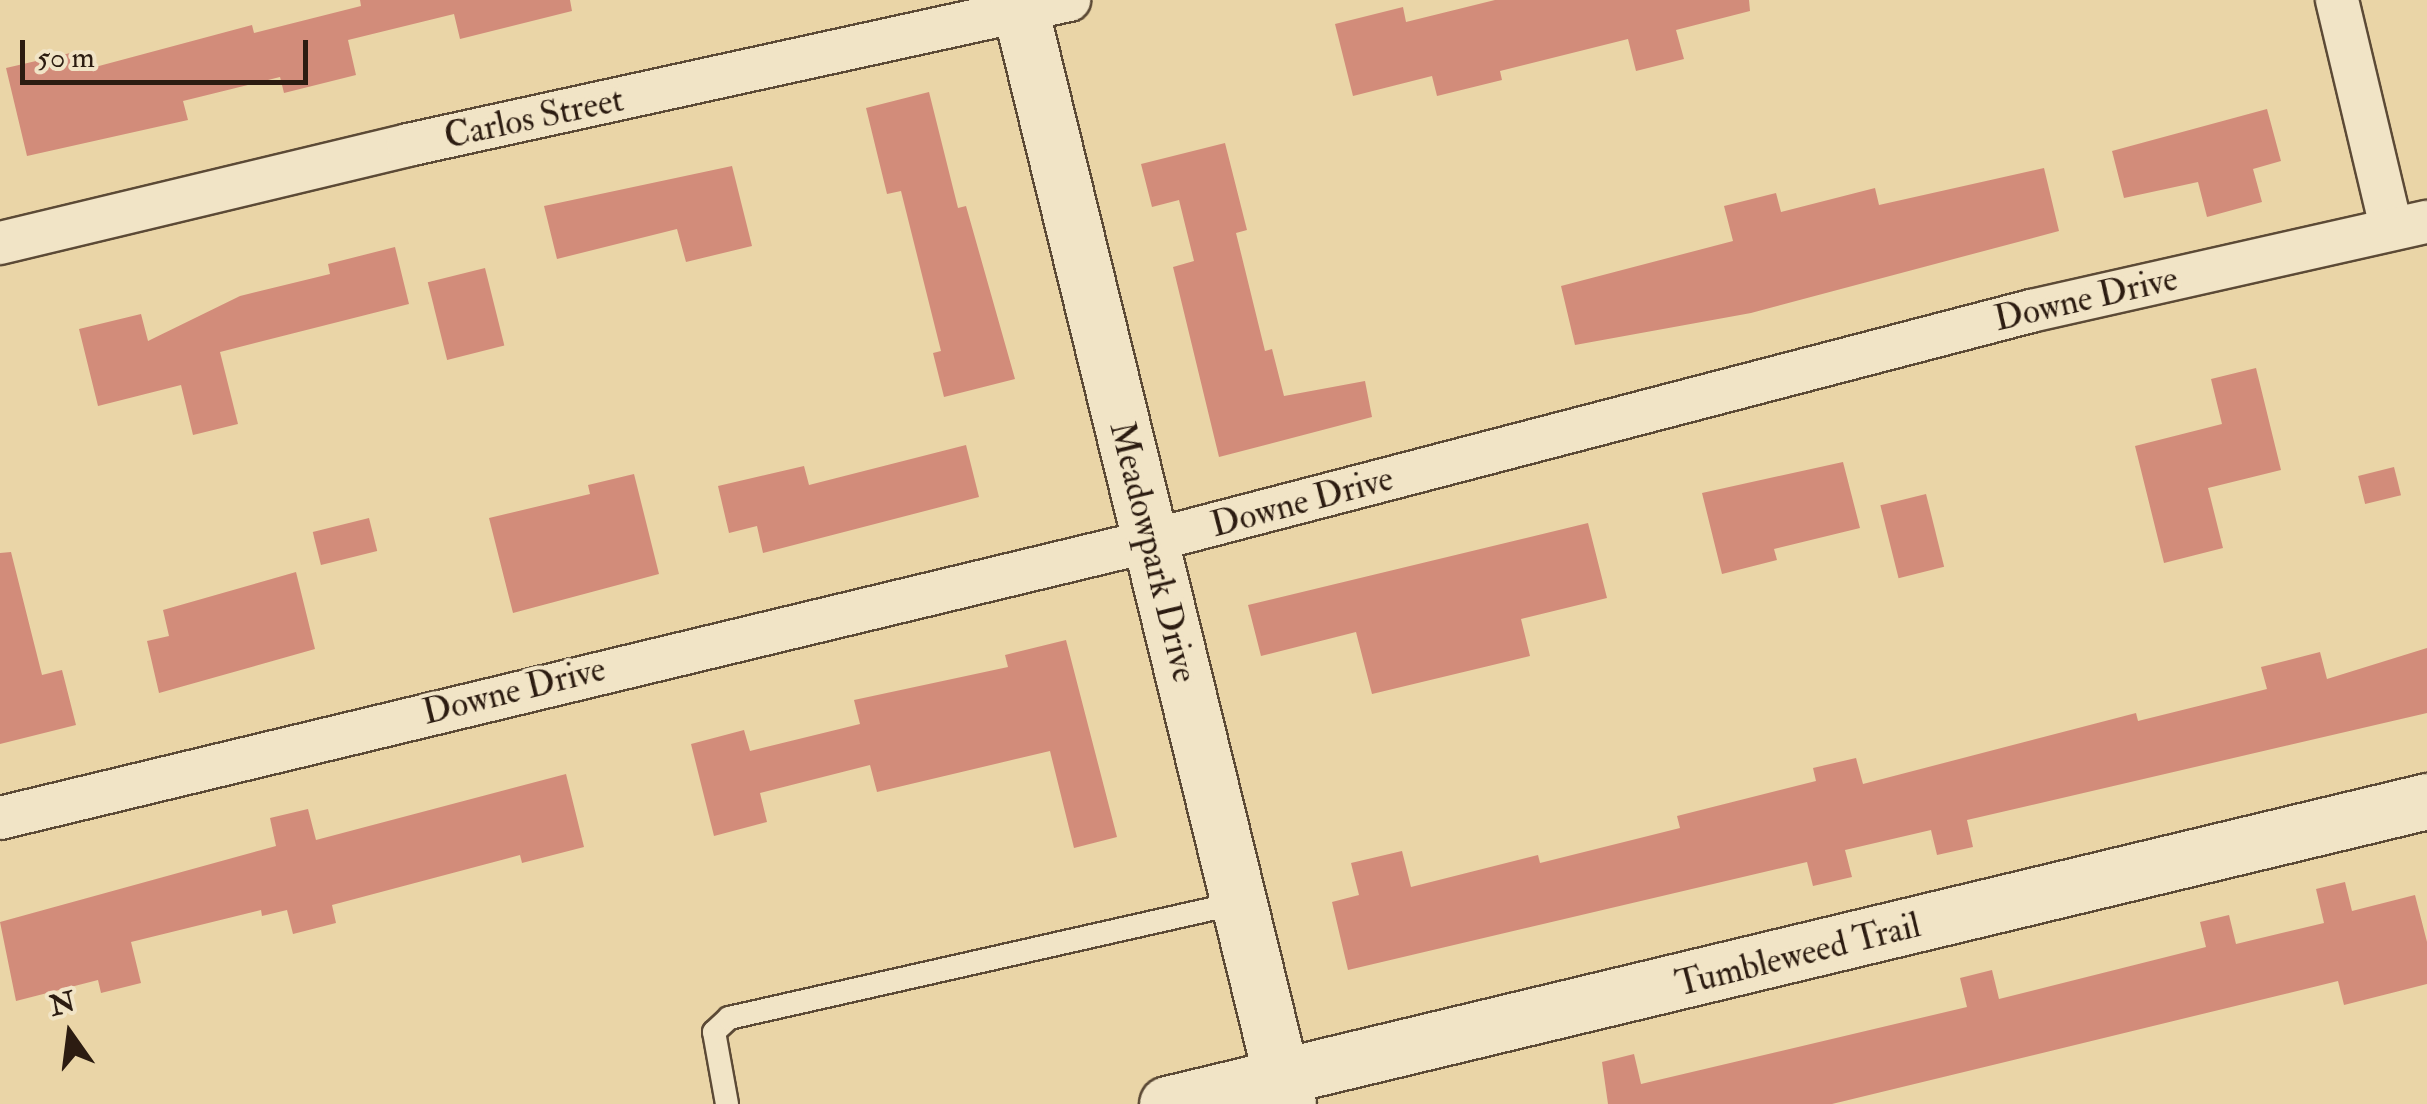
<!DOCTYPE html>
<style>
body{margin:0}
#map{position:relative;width:2427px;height:1104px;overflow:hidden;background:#ead5a7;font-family:"IM FELL Double Pica",serif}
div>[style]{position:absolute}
.building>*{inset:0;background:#d28c7a;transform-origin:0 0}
.roads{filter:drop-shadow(2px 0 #5c4a36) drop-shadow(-2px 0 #5c4a36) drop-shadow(0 2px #5c4a36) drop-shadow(0 -2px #5c4a36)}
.lane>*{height:22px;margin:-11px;padding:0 11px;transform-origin:11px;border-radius:11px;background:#f1e4c6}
.street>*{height:42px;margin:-21px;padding:0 21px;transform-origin:21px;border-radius:21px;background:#f1e4c6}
.secondary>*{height:55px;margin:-27.5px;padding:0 27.5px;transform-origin:27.5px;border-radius:27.5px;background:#f1e4c6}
span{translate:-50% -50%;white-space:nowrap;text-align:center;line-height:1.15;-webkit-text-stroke:8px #f1e4c6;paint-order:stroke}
.street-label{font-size:35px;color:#2c1c11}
.north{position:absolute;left:20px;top:984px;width:100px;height:100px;-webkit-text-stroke:8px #f1e4c6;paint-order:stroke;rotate:346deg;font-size:28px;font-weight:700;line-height:40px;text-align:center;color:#2c1c11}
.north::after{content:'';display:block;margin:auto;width:35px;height:45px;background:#2c1c11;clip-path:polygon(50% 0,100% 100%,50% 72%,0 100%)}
.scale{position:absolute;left:20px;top:40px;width:288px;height:45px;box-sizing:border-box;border:5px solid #2c1c11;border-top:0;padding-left:12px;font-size:30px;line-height:35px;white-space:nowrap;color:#2c1c11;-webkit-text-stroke:8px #f1e4c6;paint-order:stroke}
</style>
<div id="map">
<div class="building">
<i style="clip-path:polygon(360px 0,570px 0,572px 11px,460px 39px,454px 14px,348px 40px,356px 75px,284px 93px,280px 77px,183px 101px,188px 120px,27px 156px,6px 68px,79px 51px,84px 70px,252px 25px,254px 33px,361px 6px)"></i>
<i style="clip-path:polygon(1495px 0,1749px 0,1750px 11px,1676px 30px,1684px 59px,1636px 71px,1628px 39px,1500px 71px,1502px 80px,1437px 96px,1432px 76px,1353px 96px,1335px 24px,1403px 7px,1406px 22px)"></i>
<i style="clip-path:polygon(929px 92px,958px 208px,966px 206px,1015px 379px,944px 397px,933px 353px,941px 351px,901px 191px,887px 194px,866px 108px)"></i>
<i style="clip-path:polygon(2267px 109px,2281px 161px,2253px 169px,2262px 202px,2207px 217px,2198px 182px,2124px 198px,2112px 151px)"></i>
<i style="clip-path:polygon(1225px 143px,1247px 230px,1236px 233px,1265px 351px,1272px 349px,1284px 396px,1365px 381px,1372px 417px,1219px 457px,1173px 267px,1194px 261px,1179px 200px,1152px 207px,1141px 164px)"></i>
<i style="clip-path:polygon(732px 166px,752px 246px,686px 262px,677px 229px,557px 259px,544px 206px)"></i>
<i style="clip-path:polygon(2044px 168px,2059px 231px,1751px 313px,1575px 345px,1561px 286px,1733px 241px,1724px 206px,1776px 193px,1781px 212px,1875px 188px,1879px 205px)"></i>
<i style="clip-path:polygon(395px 247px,409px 304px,220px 352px,238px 424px,193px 435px,181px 385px,98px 406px,79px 329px,141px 314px,148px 341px,240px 296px,330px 274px,328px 264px)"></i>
<i style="left:485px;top:268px;width:80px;height:59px;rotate:76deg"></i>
<i style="clip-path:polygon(2256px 368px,2281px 470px,2208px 488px,2223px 548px,2164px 563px,2135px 446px,2222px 424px,2211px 379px)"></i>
<i style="clip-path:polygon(966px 445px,979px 497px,763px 553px,757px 526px,729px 533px,718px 486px,804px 466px,809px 485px)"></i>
<i style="clip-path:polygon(1843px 462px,1860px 528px,1774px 549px,1777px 560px,1722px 574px,1702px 493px)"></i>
<i style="left:2394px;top:467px;width:29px;height:37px;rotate:76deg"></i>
<i style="clip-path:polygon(634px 474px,659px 574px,513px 613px,489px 518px,590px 494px,588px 485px)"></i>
<i style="left:1926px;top:494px;width:75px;height:47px;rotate:76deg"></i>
<i style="left:369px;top:518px;width:34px;height:58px;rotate:76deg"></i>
<i style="clip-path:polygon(1588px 523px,1607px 598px,1521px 619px,1530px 656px,1372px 694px,1356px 632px,1261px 656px,1248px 605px)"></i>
<i style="clip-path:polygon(11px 552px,42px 675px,62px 670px,76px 725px,0 744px,0 553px)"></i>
<i style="clip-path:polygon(296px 572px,315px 649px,159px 693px,147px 641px,169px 636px,163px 610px)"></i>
<i style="clip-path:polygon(1066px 640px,1117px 837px,1074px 848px,1050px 751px,877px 792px,870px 765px,760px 793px,767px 822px,714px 836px,691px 744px,744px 730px,750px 751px,860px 724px,854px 700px,1008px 667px,1005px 655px)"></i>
<i style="clip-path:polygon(2427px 648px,2427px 713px,1967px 820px,1973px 847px,1937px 855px,1931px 830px,1845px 850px,1852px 877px,1813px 886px,1807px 862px,1348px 970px,1332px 902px,1359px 895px,1351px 863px,1402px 851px,1411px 887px,1538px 855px,1540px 863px,1680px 828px,1677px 816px,1816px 781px,1813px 768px,1856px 758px,1863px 784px,2136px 713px,2138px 721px,2267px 689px,2261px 667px,2320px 652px,2327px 679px)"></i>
<i style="clip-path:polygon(566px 774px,584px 847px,522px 863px,520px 855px,332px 905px,336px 923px,293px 934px,287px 910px,262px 916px,261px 910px,131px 942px,141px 983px,101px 993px,98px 980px,16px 1001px,0 922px,276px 846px,270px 818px,308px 809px,316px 840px)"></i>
<i style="clip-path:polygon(2345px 882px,2352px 911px,2415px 895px,2427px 942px,2427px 984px,2344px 1005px,2338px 981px,1832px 1104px,1608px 1104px,1602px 1062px,1634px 1054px,1641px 1084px,1967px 1007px,1960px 978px,1992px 970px,1999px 999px,2206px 947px,2200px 922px,2229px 915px,2236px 944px,2324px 923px,2316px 889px)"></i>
</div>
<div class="roads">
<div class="lane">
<i style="left:727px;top:1104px;width:73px;rotate:-100.2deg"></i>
<i style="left:714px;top:1032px;width:21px;rotate:-43deg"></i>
<i style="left:729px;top:1018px;width:522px;rotate:-12.73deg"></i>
</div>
<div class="street">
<i style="left:2337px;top:0;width:233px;rotate:76.6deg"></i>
<i style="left:0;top:243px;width:420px;rotate:-13.5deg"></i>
<i style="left:408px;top:145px;width:677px;rotate:-12.37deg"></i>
<i style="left:0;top:818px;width:1183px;rotate:-13.54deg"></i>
<i style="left:1150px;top:541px;width:911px;rotate:-14.63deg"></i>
<i style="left:2031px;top:311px;width:406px;rotate:-12.7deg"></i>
</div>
<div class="secondary">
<i style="left:1018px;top:0;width:1137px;rotate:76.26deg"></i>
<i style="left:1167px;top:1104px;width:1296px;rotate:-13.52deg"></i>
</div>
</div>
<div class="street-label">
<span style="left:534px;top:118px;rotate:-12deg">Carlos Street</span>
<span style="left:2086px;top:299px;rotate:-13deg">Downe Drive</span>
<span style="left:1302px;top:502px;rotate:-15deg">Downe Drive</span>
<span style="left:1153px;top:552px;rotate:76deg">Meadowpark Drive</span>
<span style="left:514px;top:691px;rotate:-14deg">Downe Drive</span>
<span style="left:1798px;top:955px;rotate:-14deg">Tumbleweed Trail</span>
</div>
<div class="north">N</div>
<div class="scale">50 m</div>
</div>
